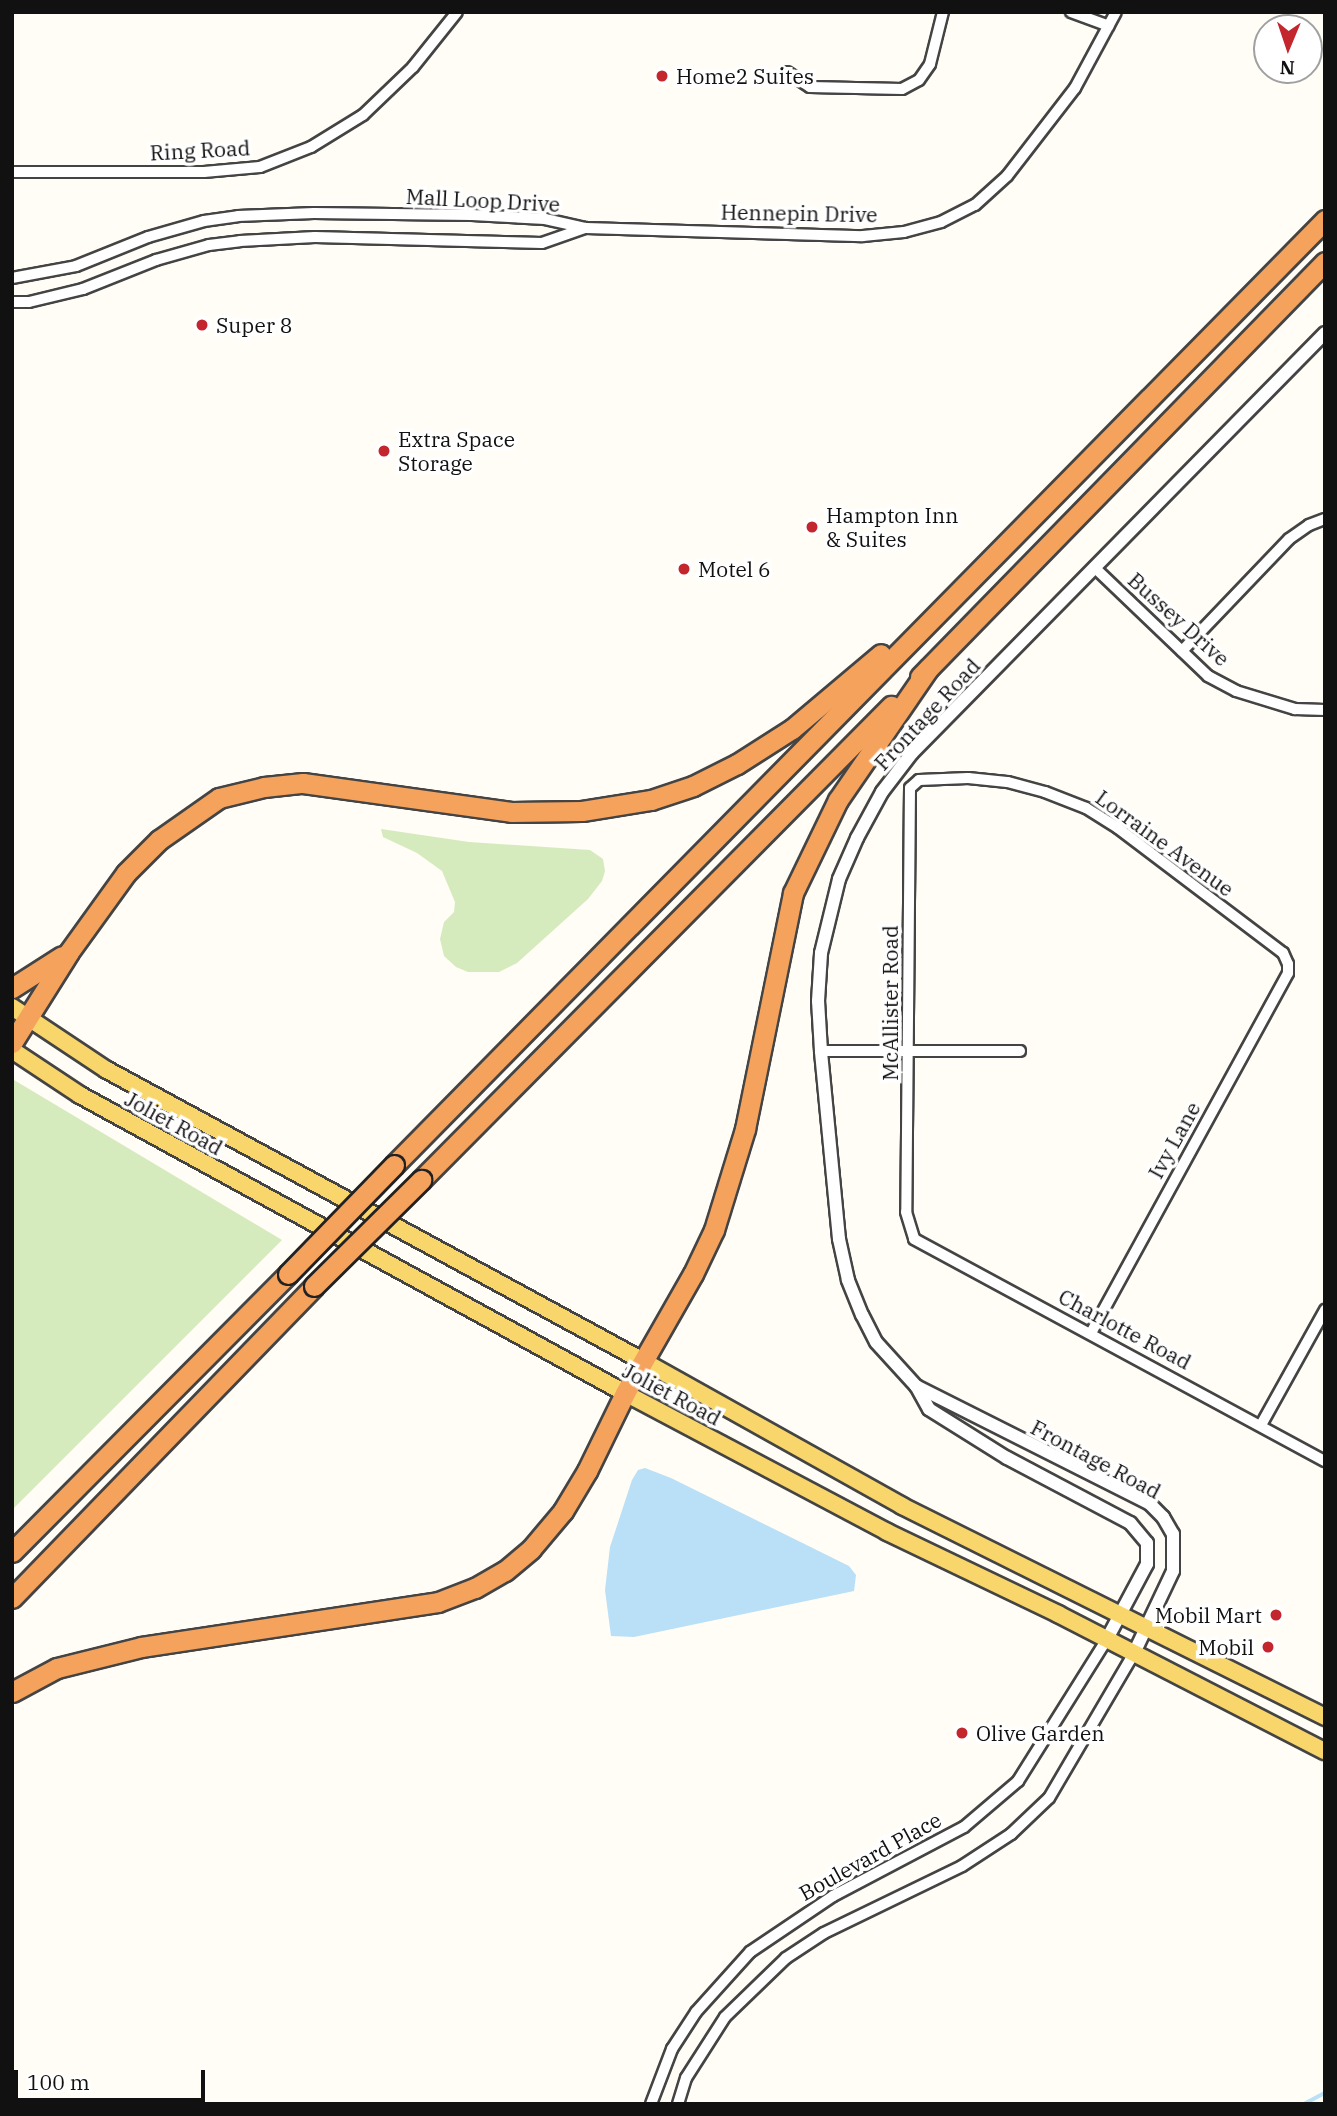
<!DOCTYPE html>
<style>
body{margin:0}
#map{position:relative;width:1337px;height:2116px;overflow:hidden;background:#fffdf5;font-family:"IBM Plex Serif",serif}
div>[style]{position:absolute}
.green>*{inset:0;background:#d5ebbd}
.water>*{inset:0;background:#b9e0f7}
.stream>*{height:3.5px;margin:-1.75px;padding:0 1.75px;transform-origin:1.75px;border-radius:1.75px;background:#b9e0f7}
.roads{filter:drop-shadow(2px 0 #444) drop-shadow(-2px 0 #444) drop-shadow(0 2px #444) drop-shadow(0 -2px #444)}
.minor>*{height:10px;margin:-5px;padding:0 5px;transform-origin:5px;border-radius:5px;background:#fff}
.tertiary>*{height:12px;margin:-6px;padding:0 6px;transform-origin:6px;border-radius:6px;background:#fff}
.primary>*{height:16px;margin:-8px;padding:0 8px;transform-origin:8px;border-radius:8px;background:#f9d66b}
.motorway>*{height:19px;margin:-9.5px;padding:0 9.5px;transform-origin:9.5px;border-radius:9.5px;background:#f5a25d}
.bridges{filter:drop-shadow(2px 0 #222) drop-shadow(-2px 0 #222) drop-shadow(0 2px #222) drop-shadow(0 -2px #222)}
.motorway-bridge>*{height:19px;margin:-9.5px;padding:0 9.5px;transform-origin:9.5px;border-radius:9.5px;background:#f5a25d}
.dots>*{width:19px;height:19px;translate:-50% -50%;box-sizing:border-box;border:4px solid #fff;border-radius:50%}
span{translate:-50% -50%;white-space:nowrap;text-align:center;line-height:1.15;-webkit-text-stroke:7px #fff;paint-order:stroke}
.poi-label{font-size:21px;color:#111}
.left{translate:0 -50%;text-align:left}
.right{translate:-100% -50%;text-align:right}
.street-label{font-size:21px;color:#111}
.frame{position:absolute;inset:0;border:14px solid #111;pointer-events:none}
.north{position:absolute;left:1253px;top:14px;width:70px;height:70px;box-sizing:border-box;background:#fff;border:2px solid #a0a0a0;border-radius:50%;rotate:182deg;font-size:19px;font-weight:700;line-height:28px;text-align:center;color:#111}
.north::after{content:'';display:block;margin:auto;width:24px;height:32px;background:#c4262e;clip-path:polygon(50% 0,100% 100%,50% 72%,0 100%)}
.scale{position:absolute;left:14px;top:2070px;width:191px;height:32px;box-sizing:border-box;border:4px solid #111;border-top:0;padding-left:9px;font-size:21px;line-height:24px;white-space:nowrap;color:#111;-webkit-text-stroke:5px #fff;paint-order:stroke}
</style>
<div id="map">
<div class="green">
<i style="clip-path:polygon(381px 829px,469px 842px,590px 850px,603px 859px,605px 871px,602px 881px,588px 899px,517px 963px,499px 972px,468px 972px,456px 967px,444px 956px,440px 939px,444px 922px,454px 912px,455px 902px,442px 871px,417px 853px,383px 837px)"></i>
<i style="clip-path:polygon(14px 1080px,282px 1240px,12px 1510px,12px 1083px)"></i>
</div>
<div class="water">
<i style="clip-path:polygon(645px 1468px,671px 1478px,849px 1566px,856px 1575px,854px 1591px,634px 1637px,611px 1636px,605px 1590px,610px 1547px,632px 1480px,638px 1470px)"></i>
</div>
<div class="stream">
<i style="left:1304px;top:2104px;width:24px;rotate:-28deg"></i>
</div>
<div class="roads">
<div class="minor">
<i style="left:1071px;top:12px;width:40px;rotate:20.2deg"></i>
<i style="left:787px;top:72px;width:27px;rotate:33deg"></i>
<i style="left:810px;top:87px;width:92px;rotate:1.2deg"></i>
<i style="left:902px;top:89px;width:19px;rotate:-28deg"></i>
<i style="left:919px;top:80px;width:19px;rotate:-55deg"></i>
<i style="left:930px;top:64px;width:54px;rotate:-76deg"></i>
<i style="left:12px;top:172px;width:192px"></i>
<i style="left:204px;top:172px;width:56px;rotate:-5.1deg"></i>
<i style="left:260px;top:167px;width:55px;rotate:-21.4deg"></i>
<i style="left:311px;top:147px;width:61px;rotate:-31.6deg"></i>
<i style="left:363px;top:115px;width:69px;rotate:-43.8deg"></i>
<i style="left:413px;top:67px;width:70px;rotate:-51.3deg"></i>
<i style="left:12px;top:278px;width:65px;rotate:-10.6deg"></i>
<i style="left:76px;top:266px;width:78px;rotate:-21.9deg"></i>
<i style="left:148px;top:237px;width:58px;rotate:-15.9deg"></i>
<i style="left:204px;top:221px;width:34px;rotate:-8deg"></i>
<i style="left:238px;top:216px;width:76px;rotate:-2.3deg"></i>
<i style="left:314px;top:213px;width:158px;rotate:0.7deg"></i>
<i style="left:472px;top:215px;width:73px;rotate:3.1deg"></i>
<i style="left:545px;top:219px;width:42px;rotate:12.4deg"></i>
<i style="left:586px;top:228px;width:277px;rotate:1.7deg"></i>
<i style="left:863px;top:236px;width:41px;rotate:-5.6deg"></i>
<i style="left:904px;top:232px;width:38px;rotate:-15deg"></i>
<i style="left:941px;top:222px;width:38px;rotate:-27deg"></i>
<i style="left:975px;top:205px;width:43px;rotate:-42.2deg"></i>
<i style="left:1007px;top:176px;width:111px;rotate:-52.3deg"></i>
<i style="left:1075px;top:88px;width:86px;rotate:-61.7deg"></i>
<i style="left:12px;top:302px;width:17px"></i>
<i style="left:29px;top:302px;width:56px;rotate:-13.5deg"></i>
<i style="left:83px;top:289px;width:79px;rotate:-21.7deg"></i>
<i style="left:156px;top:260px;width:55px;rotate:-15.8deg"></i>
<i style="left:209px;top:245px;width:31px;rotate:-7deg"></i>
<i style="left:240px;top:241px;width:75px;rotate:-3.1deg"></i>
<i style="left:315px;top:237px;width:227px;rotate:1.5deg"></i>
<i style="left:542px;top:243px;width:46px;rotate:-19.2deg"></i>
<i style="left:1094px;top:567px;width:158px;rotate:43.7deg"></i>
<i style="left:1208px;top:676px;width:32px;rotate:28deg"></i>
<i style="left:1236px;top:691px;width:62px;rotate:17deg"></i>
<i style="left:1295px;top:709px;width:30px;rotate:2deg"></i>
<i style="left:1182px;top:651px;width:155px;rotate:-46.3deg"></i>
<i style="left:1289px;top:539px;width:24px;rotate:-35deg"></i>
<i style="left:1309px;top:525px;width:17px;rotate:-21deg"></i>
<i style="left:821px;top:1051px;width:199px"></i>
<i style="left:1091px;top:1333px;width:410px;rotate:-61.3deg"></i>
<i style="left:1288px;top:973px;width:9px;rotate:-90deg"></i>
<i style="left:1288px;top:964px;width:12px;rotate:-114deg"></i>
<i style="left:1283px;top:953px;width:207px;rotate:-142.9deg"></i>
<i style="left:1118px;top:828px;width:38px;rotate:-148deg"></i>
<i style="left:1086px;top:808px;width:44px;rotate:-158.7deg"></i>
<i style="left:1045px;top:792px;width:39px;rotate:-165deg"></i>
<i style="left:1007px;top:782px;width:39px;rotate:-174deg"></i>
<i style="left:968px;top:778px;width:49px;rotate:177.7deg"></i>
<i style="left:919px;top:780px;width:12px;rotate:138deg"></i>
<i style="left:910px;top:788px;width:424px;rotate:90.5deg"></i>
<i style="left:906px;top:1212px;width:28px;rotate:73deg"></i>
<i style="left:914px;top:1239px;width:467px;rotate:28.4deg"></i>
<i style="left:1261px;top:1425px;width:132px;rotate:-60.9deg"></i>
<i style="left:651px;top:2104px;width:59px;rotate:-69.1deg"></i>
<i style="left:672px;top:2049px;width:44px;rotate:-57deg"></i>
<i style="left:696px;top:2012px;width:81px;rotate:-48deg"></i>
<i style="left:750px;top:1952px;width:100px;rotate:-34deg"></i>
<i style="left:833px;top:1896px;width:148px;rotate:-27.8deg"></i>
<i style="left:964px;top:1827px;width:71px;rotate:-40.4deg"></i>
<i style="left:1018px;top:1781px;width:168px;rotate:-57.9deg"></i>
<i style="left:678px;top:2104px;width:27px;rotate:-73deg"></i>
<i style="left:686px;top:2078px;width:72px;rotate:-57.4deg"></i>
<i style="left:725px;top:2017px;width:85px;rotate:-44deg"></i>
<i style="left:786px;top:1958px;width:45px;rotate:-33.3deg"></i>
<i style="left:824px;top:1933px;width:153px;rotate:-25.9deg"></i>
<i style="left:962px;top:1866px;width:59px;rotate:-33.1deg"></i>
<i style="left:1011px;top:1834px;width:52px;rotate:-43.5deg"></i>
<i style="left:1049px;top:1798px;width:168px;rotate:-59.6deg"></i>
</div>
<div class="tertiary">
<i style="left:916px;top:1386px;width:261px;rotate:26.7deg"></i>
<i style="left:1149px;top:1503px;width:20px;rotate:45deg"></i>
<i style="left:1163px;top:1517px;width:20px;rotate:60deg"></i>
<i style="left:1173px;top:1534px;width:37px;rotate:90deg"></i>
<i style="left:1173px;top:1571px;width:91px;rotate:115.4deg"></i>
<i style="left:1107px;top:1639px;width:85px;rotate:-61.9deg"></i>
<i style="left:1147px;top:1564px;width:21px;rotate:-90deg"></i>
<i style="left:1147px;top:1543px;width:26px;rotate:-130deg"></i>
<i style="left:1130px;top:1523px;width:139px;rotate:-152.1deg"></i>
<i style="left:1007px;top:1458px;width:92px;rotate:-147.9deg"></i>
<i style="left:929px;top:1409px;width:26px;rotate:-119deg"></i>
<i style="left:916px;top:1386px;width:59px;rotate:-132.3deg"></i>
<i style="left:876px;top:1342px;width:30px;rotate:-117deg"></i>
<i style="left:862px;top:1315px;width:38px;rotate:-112deg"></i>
<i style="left:848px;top:1280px;width:42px;rotate:-102.4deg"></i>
<i style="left:839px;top:1239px;width:189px;rotate:-95.5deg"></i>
<i style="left:821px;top:1051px;width:50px;rotate:-93.4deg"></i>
<i style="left:818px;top:1001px;width:48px;rotate:-86.4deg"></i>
<i style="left:821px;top:953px;width:76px;rotate:-76.3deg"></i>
<i style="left:839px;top:879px;width:45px;rotate:-66.3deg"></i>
<i style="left:857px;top:838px;width:52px;rotate:-61.5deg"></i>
<i style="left:882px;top:792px;width:49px;rotate:-52.4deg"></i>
<i style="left:912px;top:753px;width:589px;rotate:-45.48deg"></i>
</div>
<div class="primary">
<i style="left:12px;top:1007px;width:114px;rotate:33.6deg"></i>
<i style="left:107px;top:1070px;width:610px;rotate:28.5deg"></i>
<i style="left:643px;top:1361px;width:297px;rotate:29.2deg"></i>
<i style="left:902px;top:1506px;width:473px;rotate:26.5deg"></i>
<i style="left:12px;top:1050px;width:82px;rotate:33.5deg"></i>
<i style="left:80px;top:1095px;width:621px;rotate:28.67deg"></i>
<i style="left:625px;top:1393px;width:297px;rotate:27.9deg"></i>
<i style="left:887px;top:1532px;width:190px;rotate:25.6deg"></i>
<i style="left:1058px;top:1614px;width:300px;rotate:27.2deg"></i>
</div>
<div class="motorway">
<i style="left:920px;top:677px;width:580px;rotate:-45.7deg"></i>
<i style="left:12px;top:988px;width:59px;rotate:-32.6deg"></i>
<i style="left:12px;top:1043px;width:107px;rotate:-57.9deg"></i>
<i style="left:69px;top:952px;width:97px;rotate:-54.2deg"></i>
<i style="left:126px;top:873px;width:47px;rotate:-45deg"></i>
<i style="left:159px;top:840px;width:73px;rotate:-35deg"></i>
<i style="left:219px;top:798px;width:46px;rotate:-13.7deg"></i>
<i style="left:264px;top:787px;width:39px;rotate:-6deg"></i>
<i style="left:303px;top:783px;width:210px;rotate:7.9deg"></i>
<i style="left:511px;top:812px;width:71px;rotate:-0.8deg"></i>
<i style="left:582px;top:811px;width:70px;rotate:-9.1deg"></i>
<i style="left:651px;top:800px;width:44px;rotate:-18.4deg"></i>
<i style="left:693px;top:786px;width:49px;rotate:-26.6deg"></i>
<i style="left:737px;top:764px;width:65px;rotate:-32.5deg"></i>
<i style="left:792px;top:729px;width:116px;rotate:-40.1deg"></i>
<i style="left:394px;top:1165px;width:1327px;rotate:-45.43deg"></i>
<i style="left:421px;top:1180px;width:668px;rotate:-45.24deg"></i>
<i style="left:12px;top:1552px;width:392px;rotate:-45.2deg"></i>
<i style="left:12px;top:1598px;width:434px;rotate:-45.9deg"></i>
<i style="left:12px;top:1692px;width:51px;rotate:-28.1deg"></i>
<i style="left:57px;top:1668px;width:87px;rotate:-14deg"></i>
<i style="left:141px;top:1647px;width:300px;rotate:-8.6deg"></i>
<i style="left:438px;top:1602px;width:40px;rotate:-21deg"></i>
<i style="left:475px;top:1588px;width:34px;rotate:-30deg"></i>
<i style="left:505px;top:1571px;width:34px;rotate:-40deg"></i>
<i style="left:531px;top:1549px;width:50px;rotate:-49.9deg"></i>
<i style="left:563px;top:1511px;width:47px;rotate:-59deg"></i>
<i style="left:587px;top:1471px;width:87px;rotate:-64deg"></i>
<i style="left:625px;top:1393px;width:137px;rotate:-60.3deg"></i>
<i style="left:693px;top:1274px;width:49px;rotate:-64.5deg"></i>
<i style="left:714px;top:1230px;width:106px;rotate:-72.9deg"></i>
<i style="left:745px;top:1129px;width:241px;rotate:-78.5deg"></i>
<i style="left:793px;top:893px;width:103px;rotate:-64.2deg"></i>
<i style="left:838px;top:800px;width:159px;rotate:-55.5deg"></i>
</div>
</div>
<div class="bridges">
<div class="motorway-bridge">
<i style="left:288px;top:1274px;width:152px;rotate:-45.8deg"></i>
<i style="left:314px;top:1286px;width:151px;rotate:-44.7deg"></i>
</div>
</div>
<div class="dots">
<i style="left:662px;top:76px;background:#c4262e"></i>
<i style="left:202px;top:325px;background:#c4262e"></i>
<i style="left:384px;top:451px;background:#c4262e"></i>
<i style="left:812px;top:527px;background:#c4262e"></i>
<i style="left:684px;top:569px;background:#c4262e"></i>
<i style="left:1276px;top:1615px;background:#c4262e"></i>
<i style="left:1268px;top:1647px;background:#c4262e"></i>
<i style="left:962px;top:1733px;background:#c4262e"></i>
</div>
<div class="poi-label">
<span class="left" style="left:676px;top:76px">Home2 Suites</span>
<span class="left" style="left:216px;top:325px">Super 8</span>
<span class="left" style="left:398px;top:451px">Extra Space<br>Storage</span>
<span class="left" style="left:826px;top:527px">Hampton Inn<br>&amp; Suites</span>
<span class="left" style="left:698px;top:569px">Motel 6</span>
<span class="right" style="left:1262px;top:1615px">Mobil Mart</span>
<span class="right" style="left:1254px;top:1647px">Mobil</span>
<span class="left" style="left:976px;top:1733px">Olive Garden</span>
</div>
<div class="street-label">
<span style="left:200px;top:150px;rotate:-3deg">Ring Road</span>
<span style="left:483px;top:200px;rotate:3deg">Mall Loop Drive</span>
<span style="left:799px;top:213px;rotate:1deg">Hennepin Drive</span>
<span style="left:1179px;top:619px;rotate:42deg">Bussey Drive</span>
<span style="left:927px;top:714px;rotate:-47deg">Frontage Road</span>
<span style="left:1165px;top:843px;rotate:36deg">Lorraine Avenue</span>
<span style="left:890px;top:1003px;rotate:-90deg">McAllister Road</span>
<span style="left:174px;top:1123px;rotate:29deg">Joliet Road</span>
<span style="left:1174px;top:1140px;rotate:-61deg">Ivy Lane</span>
<span style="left:1125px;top:1329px;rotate:28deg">Charlotte Road</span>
<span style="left:672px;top:1394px;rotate:28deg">Joliet Road</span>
<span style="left:1096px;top:1459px;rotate:28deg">Frontage Road</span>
<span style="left:870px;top:1856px;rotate:-29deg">Boulevard Place</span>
</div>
<div class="frame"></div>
<div class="north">N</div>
<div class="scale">100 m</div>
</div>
